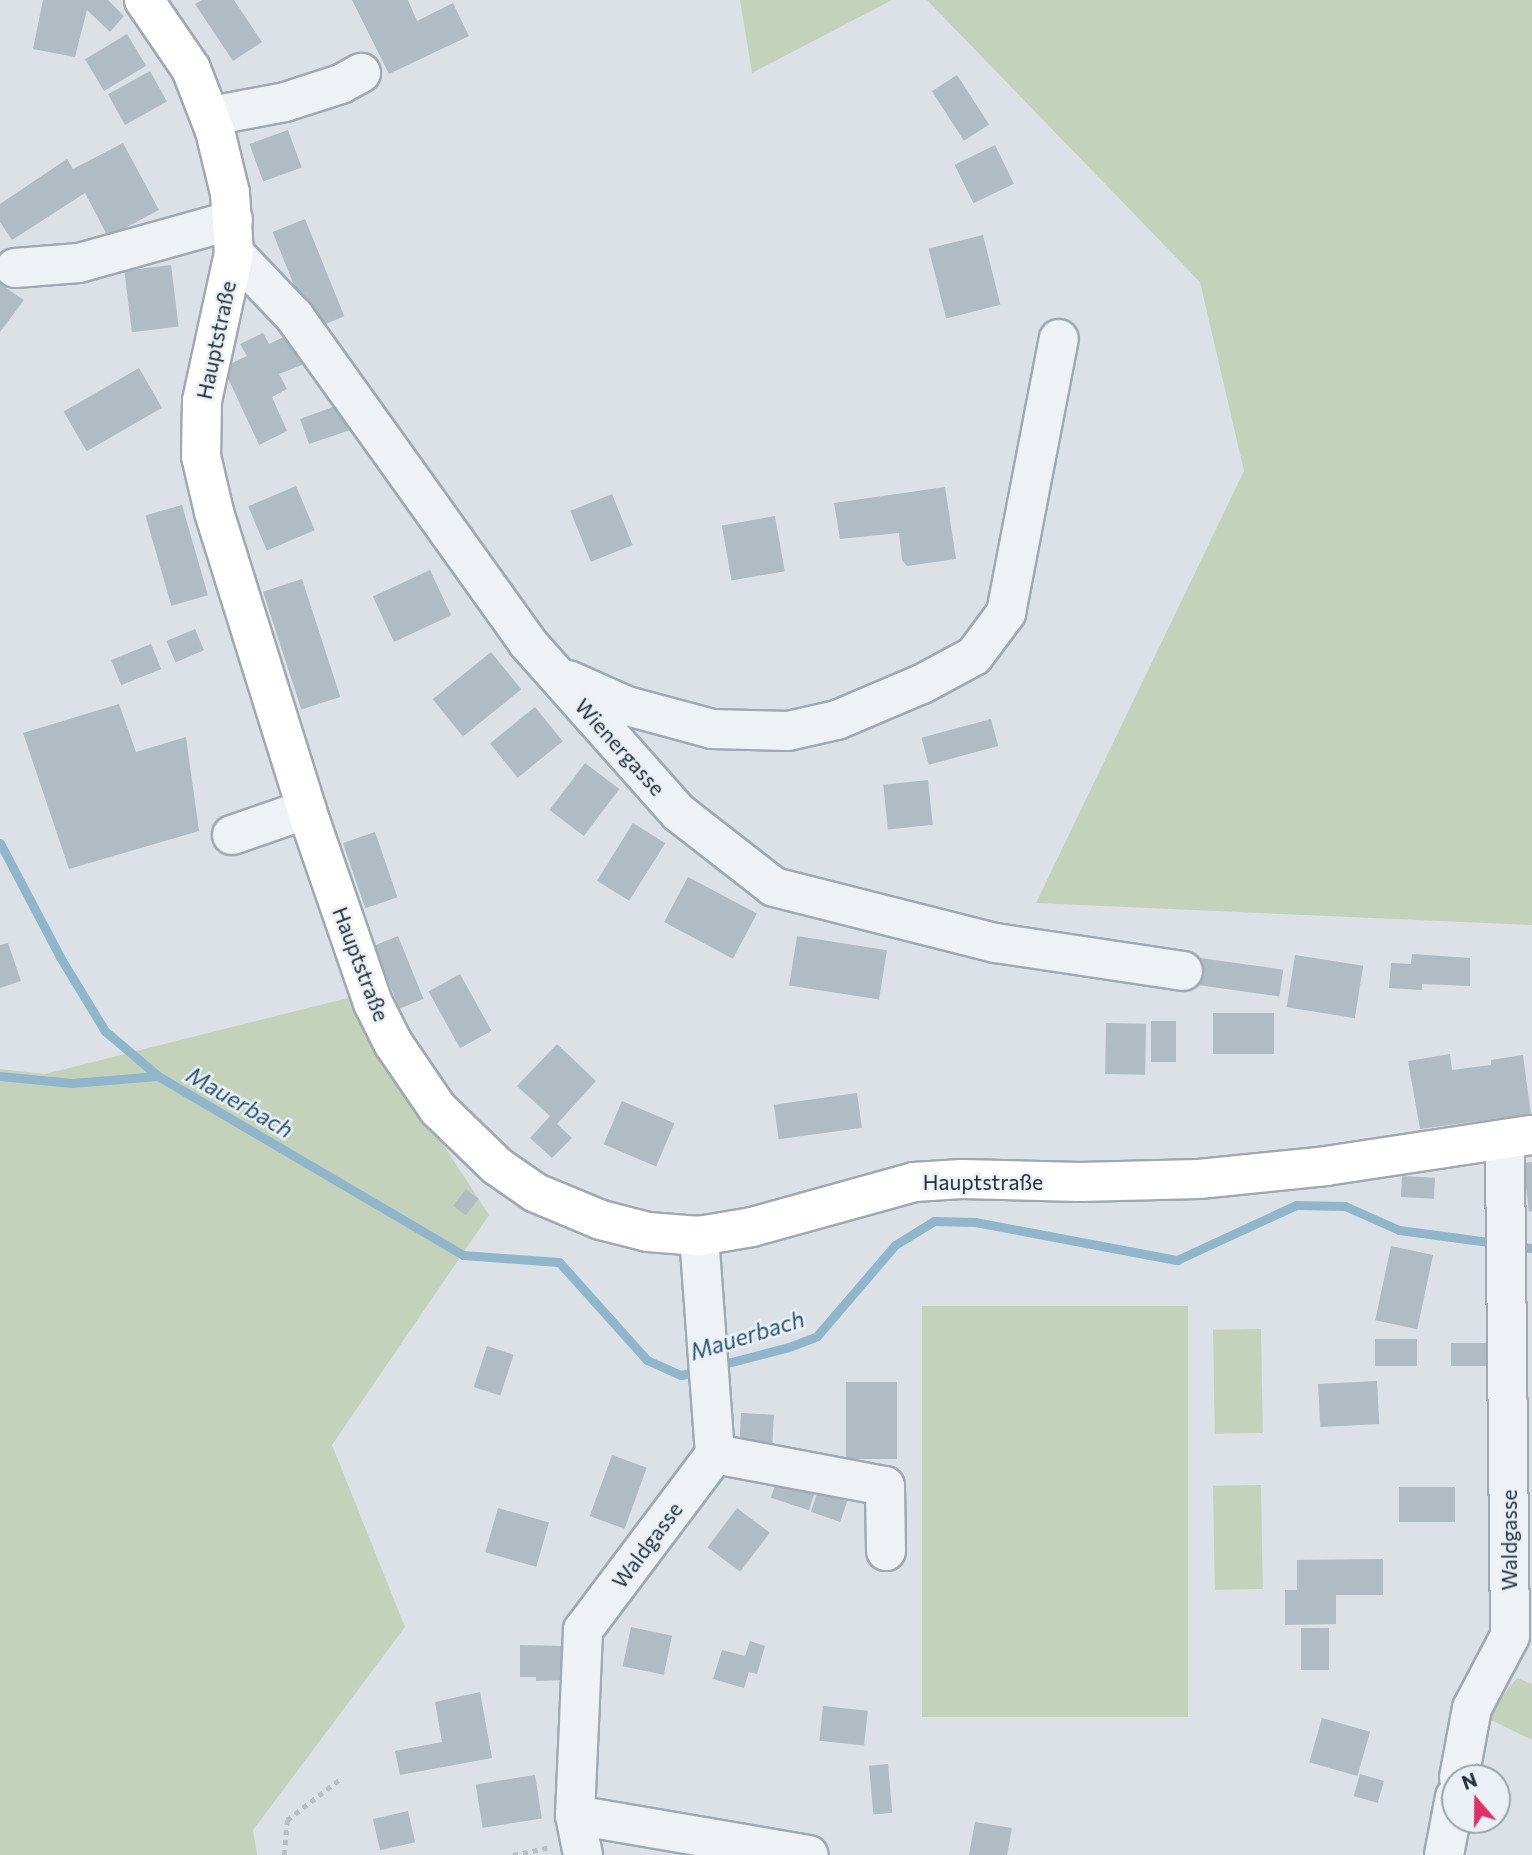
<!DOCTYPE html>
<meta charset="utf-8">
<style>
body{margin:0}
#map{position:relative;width:1532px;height:1855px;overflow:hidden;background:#dbe1e7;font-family:Commissioner,sans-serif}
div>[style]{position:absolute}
.green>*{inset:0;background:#c4d2bb;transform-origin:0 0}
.stream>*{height:9px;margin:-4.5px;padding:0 4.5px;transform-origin:4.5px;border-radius:4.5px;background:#91b6cb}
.building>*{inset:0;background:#b1bbc4;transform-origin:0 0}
.path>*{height:4.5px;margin-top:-2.25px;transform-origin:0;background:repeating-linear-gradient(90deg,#b9bfc5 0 5px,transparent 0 10px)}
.roads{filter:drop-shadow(2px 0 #a0a9b1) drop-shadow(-2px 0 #a0a9b1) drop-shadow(0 2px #a0a9b1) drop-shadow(0 -2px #a0a9b1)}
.minor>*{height:38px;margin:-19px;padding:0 19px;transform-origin:19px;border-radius:19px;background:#eef1f5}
.major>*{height:38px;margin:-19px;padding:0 19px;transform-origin:19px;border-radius:19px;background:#fff}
span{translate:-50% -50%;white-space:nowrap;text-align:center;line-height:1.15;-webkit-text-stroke:5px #eaf0f5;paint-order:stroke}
.street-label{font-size:21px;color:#23313e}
.water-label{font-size:23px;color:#2a5776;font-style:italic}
.north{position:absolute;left:1441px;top:1764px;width:70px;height:70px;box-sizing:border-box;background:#eaf0f5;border:2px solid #9aa4ac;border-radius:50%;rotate:340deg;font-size:19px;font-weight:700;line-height:28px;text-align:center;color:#23313e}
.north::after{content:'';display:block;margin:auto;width:24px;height:32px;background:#db3164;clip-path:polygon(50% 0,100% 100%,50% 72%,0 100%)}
</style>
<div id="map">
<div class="green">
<i style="clip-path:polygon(740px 0,892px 0,752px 73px)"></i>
<i style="clip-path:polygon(927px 0,1532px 0,1532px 925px,1036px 903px,1244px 471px,1200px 282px)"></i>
<i style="clip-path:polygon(348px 998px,489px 1215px,332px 1445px,405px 1627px,253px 1830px,257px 1855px,0 1855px,0 1069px,45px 1074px)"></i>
<i style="left:1188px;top:1306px;width:411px;height:266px;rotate:90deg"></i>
<i style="left:1261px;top:1329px;width:104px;height:48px;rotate:89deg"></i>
<i style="left:1261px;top:1485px;width:104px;height:48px;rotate:89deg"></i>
<i style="clip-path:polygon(1517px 1678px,1532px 1684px,1532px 1740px,1485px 1717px)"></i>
</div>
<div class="stream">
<i style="left:0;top:843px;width:129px;rotate:62.2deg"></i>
<i style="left:60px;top:957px;width:87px;rotate:58.7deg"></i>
<i style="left:105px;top:1031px;width:70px;rotate:40.3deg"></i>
<i style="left:158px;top:1076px;width:354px;rotate:30.4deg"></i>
<i style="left:463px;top:1255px;width:96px;rotate:4.2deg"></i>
<i style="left:559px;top:1262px;width:132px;rotate:48.1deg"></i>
<i style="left:647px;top:1360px;width:37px;rotate:24deg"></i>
<i style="left:681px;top:1375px;width:19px;rotate:-12deg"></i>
<i style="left:0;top:1076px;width:72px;rotate:5.6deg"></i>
<i style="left:72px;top:1083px;width:86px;rotate:-4.7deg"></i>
<i style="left:1513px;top:1246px;width:19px;rotate:6deg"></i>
<i style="left:716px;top:1366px;width:75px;rotate:-14.6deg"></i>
<i style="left:789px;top:1347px;width:30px;rotate:-21deg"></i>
<i style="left:817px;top:1336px;width:120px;rotate:-49.4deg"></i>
<i style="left:895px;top:1245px;width:46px;rotate:-31.6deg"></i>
<i style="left:934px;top:1221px;width:41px;rotate:1.4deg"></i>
<i style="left:975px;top:1222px;width:206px;rotate:10.7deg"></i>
<i style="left:1177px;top:1260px;width:131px;rotate:-24.8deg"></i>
<i style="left:1296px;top:1205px;width:49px;rotate:1.2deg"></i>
<i style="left:1345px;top:1206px;width:59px;rotate:24deg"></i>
<i style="left:1399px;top:1230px;width:98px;rotate:7.6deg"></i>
</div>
<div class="building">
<i style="clip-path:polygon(43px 0,108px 0,124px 16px,110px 32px,87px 10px,75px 57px,33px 49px)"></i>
<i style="clip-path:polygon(202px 0,234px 0,262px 42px,233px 61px,195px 4px)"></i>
<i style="clip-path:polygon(352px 0,408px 0,417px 21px,453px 3px,469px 36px,389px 74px)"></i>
<i style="left:127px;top:34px;width:37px;height:49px;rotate:59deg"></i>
<i style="left:150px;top:71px;width:35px;height:48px;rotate:61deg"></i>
<i style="left:957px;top:75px;width:59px;height:30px;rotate:57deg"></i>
<i style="left:288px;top:130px;width:40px;height:41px;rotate:70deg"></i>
<i style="clip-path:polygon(123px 143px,159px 210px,108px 237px,85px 193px,12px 240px,0 222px,0 204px,67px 159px,73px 169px)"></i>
<i style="left:995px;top:145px;width:43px;height:45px;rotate:64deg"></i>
<i style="left:305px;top:219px;width:105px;height:35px;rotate:68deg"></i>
<i style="left:983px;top:235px;width:72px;height:56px;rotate:76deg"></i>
<i style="left:171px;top:265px;width:62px;height:47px;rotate:83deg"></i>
<i style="clip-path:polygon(0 284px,24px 300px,0 332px)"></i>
<i style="clip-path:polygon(294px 332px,314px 360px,279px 374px,287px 389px,272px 397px,287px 431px,259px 445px,226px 374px,230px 364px,247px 356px,240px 344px,263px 333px,269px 344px)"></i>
<i style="left:139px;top:368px;width:46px;height:87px;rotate:60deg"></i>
<i style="clip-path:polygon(341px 404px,359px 427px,309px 444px,300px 419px)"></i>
<i style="left:296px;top:486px;width:48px;height:52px;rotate:67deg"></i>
<i style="clip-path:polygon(945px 487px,956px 559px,907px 566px,902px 560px,899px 533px,840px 539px,834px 503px)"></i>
<i style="left:612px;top:494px;width:55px;height:45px;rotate:68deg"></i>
<i style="left:182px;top:505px;width:94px;height:38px;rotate:74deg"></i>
<i style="left:775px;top:516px;width:56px;height:54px;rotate:80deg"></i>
<i style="left:430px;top:570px;width:50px;height:63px;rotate:65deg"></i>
<i style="left:302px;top:579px;width:124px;height:41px;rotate:72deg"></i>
<i style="left:195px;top:629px;width:23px;height:31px;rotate:67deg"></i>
<i style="left:151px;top:644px;width:27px;height:43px;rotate:68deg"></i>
<i style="left:491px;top:652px;width:48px;height:75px;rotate:51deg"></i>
<i style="clip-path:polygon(119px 704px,136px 752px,186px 737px,199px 831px,69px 869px,23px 733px)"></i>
<i style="left:535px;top:707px;width:44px;height:58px;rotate:51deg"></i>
<i style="left:991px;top:719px;width:28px;height:72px;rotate:75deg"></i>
<i style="left:585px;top:763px;width:43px;height:59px;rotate:37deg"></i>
<i style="left:928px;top:780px;width:45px;height:45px;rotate:84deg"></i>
<i style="left:633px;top:823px;width:38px;height:68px;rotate:32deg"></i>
<i style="left:375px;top:832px;width:69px;height:34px;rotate:71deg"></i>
<i style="left:688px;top:877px;width:78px;height:51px;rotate:28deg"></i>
<i style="left:398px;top:936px;width:68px;height:26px;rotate:68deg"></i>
<i style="left:797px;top:936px;width:91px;height:50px;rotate:9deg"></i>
<i style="clip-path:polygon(8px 943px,21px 981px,0 988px,0 945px)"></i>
<i style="clip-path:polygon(1412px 954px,1470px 958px,1470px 986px,1422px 984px,1422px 990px,1389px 988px,1391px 963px,1411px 964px)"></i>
<i style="left:1295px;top:955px;width:69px;height:53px;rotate:9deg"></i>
<i style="left:1200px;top:958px;width:84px;height:27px;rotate:8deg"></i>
<i style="left:460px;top:974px;width:65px;height:36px;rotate:61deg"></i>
<i style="left:1274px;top:1013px;width:41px;height:61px;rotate:90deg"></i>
<i style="left:1151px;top:1021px;width:25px;height:41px"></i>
<i style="left:1106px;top:1023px;width:40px;height:51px;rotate:1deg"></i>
<i style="clip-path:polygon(557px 1044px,596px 1081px,557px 1124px,572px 1138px,552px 1158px,530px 1138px,550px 1116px,517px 1086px)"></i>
<i style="clip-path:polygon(1450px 1054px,1452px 1070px,1491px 1065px,1491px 1060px,1523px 1055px,1531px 1114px,1420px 1129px,1408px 1061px)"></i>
<i style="left:857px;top:1093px;width:35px;height:84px;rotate:82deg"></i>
<i style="left:622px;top:1101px;width:57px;height:47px;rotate:23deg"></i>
<i style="clip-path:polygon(1532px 1162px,1532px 1211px,1529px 1212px,1523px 1163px)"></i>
<i style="left:1402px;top:1176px;width:33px;height:21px;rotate:3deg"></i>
<i style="left:466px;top:1189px;width:16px;height:21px;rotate:38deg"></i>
<i style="left:1391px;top:1246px;width:43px;height:76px;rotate:12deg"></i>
<i style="left:1417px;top:1339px;width:27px;height:42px;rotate:90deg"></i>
<i style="left:1451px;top:1343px;width:43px;height:23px"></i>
<i style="left:487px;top:1346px;width:28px;height:43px;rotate:18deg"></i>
<i style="left:1377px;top:1381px;width:43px;height:59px;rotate:87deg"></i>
<i style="left:846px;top:1382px;width:51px;height:77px"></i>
<i style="left:741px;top:1413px;width:33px;height:31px;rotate:3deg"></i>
<i style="left:612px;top:1455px;width:37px;height:65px;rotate:20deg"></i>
<i style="left:778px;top:1476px;width:40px;height:23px;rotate:18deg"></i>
<i style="left:1399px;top:1487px;width:56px;height:35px"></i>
<i style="left:818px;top:1491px;width:31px;height:22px;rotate:19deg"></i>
<i style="left:498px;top:1508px;width:53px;height:46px;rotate:16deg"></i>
<i style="left:737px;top:1508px;width:41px;height:49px;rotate:37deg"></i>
<i style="clip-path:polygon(1383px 1559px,1383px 1595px,1336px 1595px,1336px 1624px,1285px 1625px,1285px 1590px,1297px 1590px,1297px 1560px)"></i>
<i style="left:631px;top:1627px;width:42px;height:40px;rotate:12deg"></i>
<i style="left:1301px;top:1628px;width:28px;height:42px"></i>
<i style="clip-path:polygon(750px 1641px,765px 1646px,757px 1674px,749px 1672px,744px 1688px,713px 1679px,722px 1650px,745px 1656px)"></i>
<i style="clip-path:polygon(520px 1645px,568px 1646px,567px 1680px,536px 1681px,536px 1677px,520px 1677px)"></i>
<i style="clip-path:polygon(480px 1692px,492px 1758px,400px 1775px,395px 1751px,442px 1742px,435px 1702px)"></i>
<i style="left:823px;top:1706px;width:45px;height:35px;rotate:6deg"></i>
<i style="left:1322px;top:1718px;width:50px;height:46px;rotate:16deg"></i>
<i style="left:888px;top:1764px;width:49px;height:19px;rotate:85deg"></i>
<i style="left:1360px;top:1774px;width:25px;height:23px;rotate:16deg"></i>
<i style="left:535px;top:1775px;width:44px;height:60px;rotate:81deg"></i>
<i style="left:408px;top:1811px;width:32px;height:36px;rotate:77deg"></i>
<i style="clip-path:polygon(975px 1822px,1012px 1828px,1007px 1855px,969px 1855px)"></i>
</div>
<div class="path">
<i style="left:284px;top:1855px;width:35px;rotate:-85deg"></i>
<i style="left:287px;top:1820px;width:67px;rotate:-37.7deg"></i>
<i style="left:513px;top:1855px;width:35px;rotate:-12deg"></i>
</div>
<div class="roads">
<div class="minor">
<i style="left:211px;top:116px;width:75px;rotate:-10.7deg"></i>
<i style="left:285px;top:102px;width:59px;rotate:-17.8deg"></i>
<i style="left:341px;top:84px;width:23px;rotate:-29deg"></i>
<i style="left:234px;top:253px;width:87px;rotate:46.4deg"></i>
<i style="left:294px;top:316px;width:401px;rotate:54.4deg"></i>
<i style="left:527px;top:642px;width:229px;rotate:48.4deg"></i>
<i style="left:679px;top:813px;width:120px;rotate:37.9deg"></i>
<i style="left:774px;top:887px;width:229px;rotate:14.2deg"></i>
<i style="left:996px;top:943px;width:189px;rotate:8.5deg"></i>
<i style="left:15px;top:268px;width:64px;rotate:-4.5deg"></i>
<i style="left:79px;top:263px;width:160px;rotate:-15.6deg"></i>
<i style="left:568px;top:680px;width:64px;rotate:23.8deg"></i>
<i style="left:627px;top:706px;width:88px;rotate:15.1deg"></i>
<i style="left:712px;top:729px;width:76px;rotate:1.5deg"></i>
<i style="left:788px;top:731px;width:50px;rotate:-12.7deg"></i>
<i style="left:837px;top:720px;width:92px;rotate:-23deg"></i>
<i style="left:922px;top:684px;width:59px;rotate:-28.3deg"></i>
<i style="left:974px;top:656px;width:54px;rotate:-53.3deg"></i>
<i style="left:1006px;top:613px;width:279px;rotate:-79.1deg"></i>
<i style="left:232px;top:835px;width:79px;rotate:-19.1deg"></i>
<i style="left:715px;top:1454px;width:173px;rotate:10.7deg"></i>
<i style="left:885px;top:1486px;width:65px;rotate:89.1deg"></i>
<i style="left:1459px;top:1778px;width:71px;rotate:-79.5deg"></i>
<i style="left:1472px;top:1708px;width:81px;rotate:-62.2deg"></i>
<i style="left:1510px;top:1636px;width:497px;rotate:-90.6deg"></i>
<i style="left:575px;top:1815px;width:237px;rotate:9.7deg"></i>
<i style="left:583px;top:1855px;width:41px;rotate:-101.3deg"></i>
<i style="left:575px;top:1815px;width:185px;rotate:-87.5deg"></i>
<i style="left:583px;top:1630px;width:220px;rotate:-53.1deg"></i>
<i style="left:715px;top:1454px;width:219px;rotate:-94.2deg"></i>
<i style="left:1444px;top:1855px;width:59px;rotate:-79.3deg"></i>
</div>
<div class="major">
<i style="left:144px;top:0;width:83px;rotate:55.7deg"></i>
<i style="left:191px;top:69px;width:66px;rotate:68.8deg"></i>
<i style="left:215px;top:131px;width:64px;rotate:76.4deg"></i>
<i style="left:230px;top:193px;width:60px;rotate:86.2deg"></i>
<i style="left:234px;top:253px;width:151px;rotate:102.2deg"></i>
<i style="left:202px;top:401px;width:55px;rotate:91deg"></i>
<i style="left:201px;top:456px;width:57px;rotate:76.9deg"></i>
<i style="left:214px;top:512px;width:326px;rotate:72.7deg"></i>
<i style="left:311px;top:823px;width:190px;rotate:71deg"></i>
<i style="left:373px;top:1003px;width:45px;rotate:63.4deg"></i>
<i style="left:393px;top:1043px;width:80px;rotate:55.7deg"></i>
<i style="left:438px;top:1109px;width:82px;rotate:44deg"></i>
<i style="left:497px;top:1166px;width:47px;rotate:34.7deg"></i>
<i style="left:536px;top:1193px;width:70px;rotate:22.6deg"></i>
<i style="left:601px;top:1220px;width:49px;rotate:14.3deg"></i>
<i style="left:648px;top:1232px;width:51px;rotate:4.5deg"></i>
<i style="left:699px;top:1236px;width:54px;rotate:-9.6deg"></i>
<i style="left:752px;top:1227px;width:168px;rotate:-15.5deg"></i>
<i style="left:914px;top:1182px;width:48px;rotate:-3.6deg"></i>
<i style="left:962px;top:1179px;width:118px;rotate:1.5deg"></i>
<i style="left:1080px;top:1182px;width:119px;rotate:-1.4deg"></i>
<i style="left:1199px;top:1179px;width:128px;rotate:-5.8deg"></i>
<i style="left:1326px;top:1166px;width:208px;rotate:-8.6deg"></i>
</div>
</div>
<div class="street-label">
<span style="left:216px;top:340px;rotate:-78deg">Hauptstraße</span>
<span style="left:620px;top:747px;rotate:48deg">Wienergasse</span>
<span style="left:361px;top:964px;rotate:69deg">Hauptstraße</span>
<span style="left:983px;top:1182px">Hauptstraße</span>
<span style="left:1509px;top:1540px;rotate:-90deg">Waldgasse</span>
<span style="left:647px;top:1545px;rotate:-53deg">Waldgasse</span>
</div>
<div class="water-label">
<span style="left:240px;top:1102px;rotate:30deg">Mauerbach</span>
<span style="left:747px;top:1335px;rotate:-17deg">Mauerbach</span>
</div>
<div class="north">N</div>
</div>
